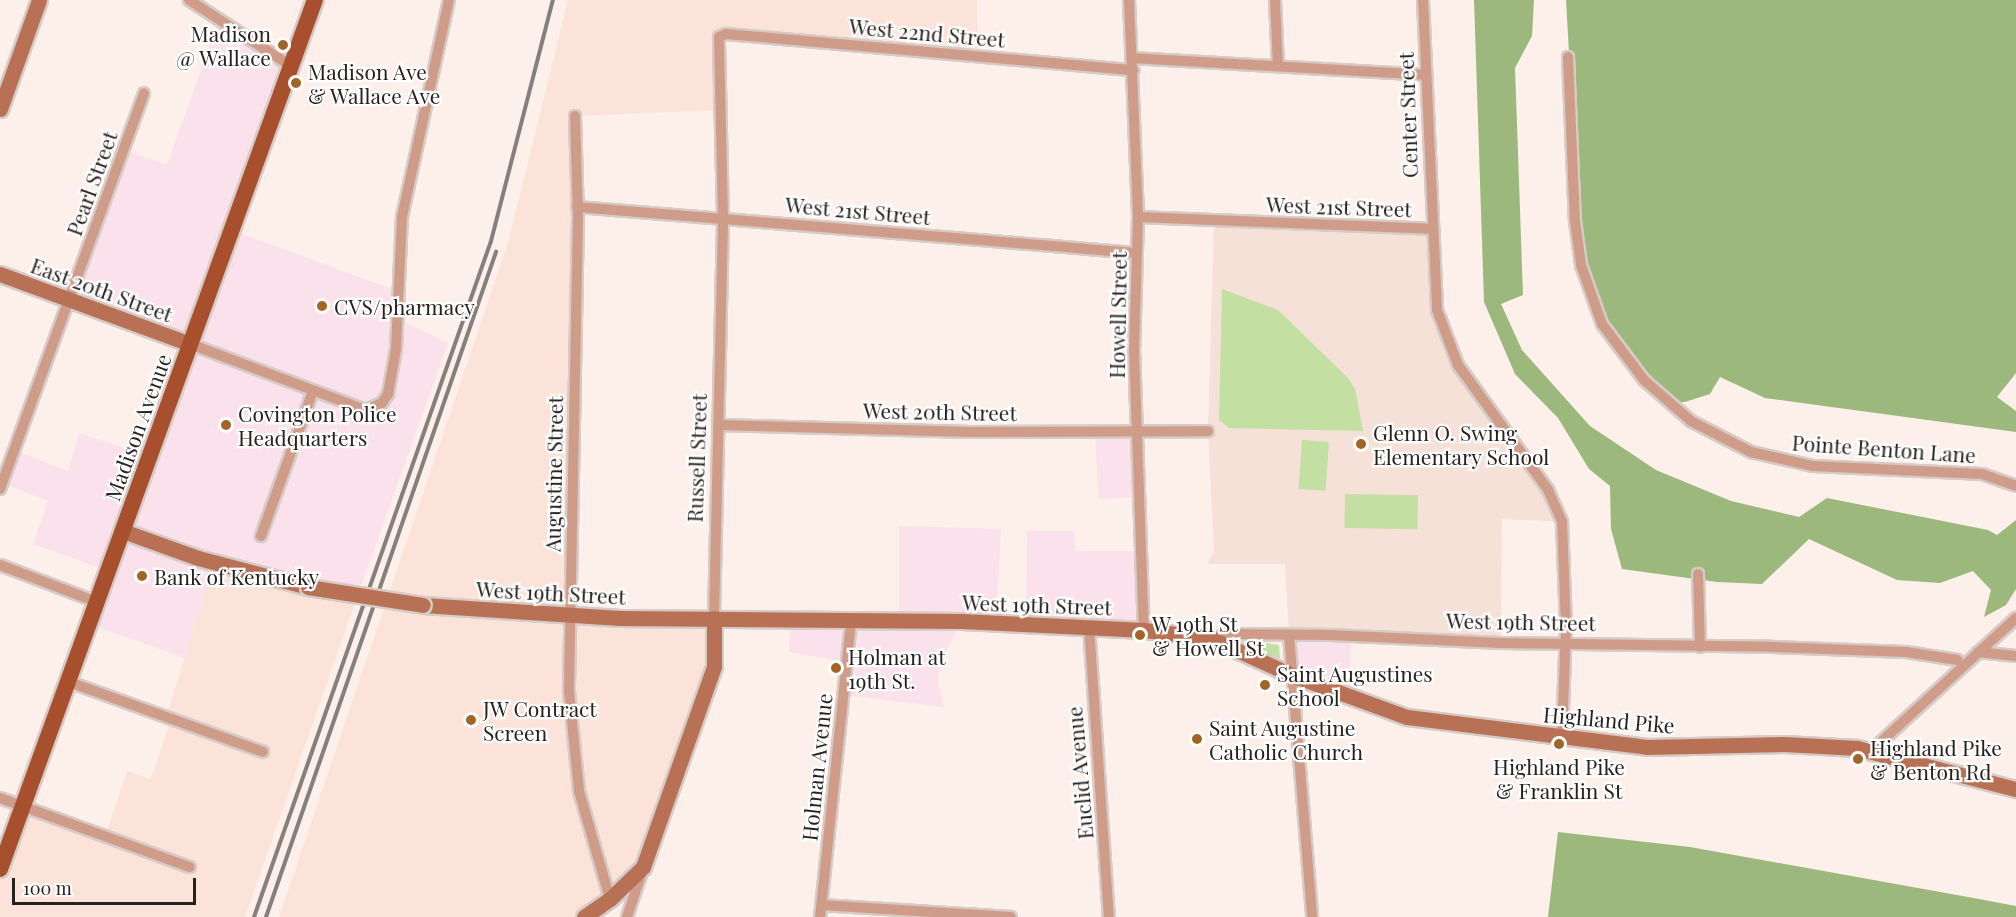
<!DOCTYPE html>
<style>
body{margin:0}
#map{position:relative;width:2016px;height:917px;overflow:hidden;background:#fdf0eb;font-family:"Playfair Display",serif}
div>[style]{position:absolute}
.commercial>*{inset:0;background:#fae1eb;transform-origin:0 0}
.industrial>*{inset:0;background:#fbe3d9}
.built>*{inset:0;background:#f6e1d9}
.green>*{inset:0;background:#c3dfa2;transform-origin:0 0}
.forest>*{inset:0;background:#9cb87c}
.roads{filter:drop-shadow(2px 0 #d6cbc6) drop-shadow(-2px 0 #d6cbc6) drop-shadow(0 2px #d6cbc6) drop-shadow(0 -2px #d6cbc6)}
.street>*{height:10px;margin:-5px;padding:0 5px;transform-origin:5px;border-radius:5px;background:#cf9c8a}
.secondary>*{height:15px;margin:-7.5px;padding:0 7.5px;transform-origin:7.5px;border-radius:7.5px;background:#b97156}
.primary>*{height:16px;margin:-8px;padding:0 8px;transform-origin:8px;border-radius:8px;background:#a8502e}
.rail>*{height:4px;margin:-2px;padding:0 2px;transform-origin:2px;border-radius:2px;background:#877f7b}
.bridges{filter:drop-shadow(2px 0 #d6cbc6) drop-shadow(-2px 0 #d6cbc6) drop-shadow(0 2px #d6cbc6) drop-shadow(0 -2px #d6cbc6)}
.secondary-bridge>*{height:15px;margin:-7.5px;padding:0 7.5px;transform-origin:7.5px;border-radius:7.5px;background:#b97156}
.dots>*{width:16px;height:16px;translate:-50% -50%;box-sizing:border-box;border:3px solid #fff;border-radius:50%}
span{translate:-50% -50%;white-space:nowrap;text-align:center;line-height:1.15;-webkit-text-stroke:4.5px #fff;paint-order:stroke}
.street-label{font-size:21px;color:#25211f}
.poi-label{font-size:21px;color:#25211f}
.right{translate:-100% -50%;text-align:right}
.left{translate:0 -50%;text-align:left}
.scale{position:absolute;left:12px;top:878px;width:184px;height:27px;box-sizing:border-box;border:3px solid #25211f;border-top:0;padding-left:8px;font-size:18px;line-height:21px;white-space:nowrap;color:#25211f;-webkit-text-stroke:4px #fff;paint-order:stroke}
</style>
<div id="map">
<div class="commercial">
<i style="clip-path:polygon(219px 20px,291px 66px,232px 230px,397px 291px,398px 319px,448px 343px,357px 597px,215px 562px,185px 658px,89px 624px,108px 571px,33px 544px,48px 501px,2px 483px,14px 450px,68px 471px,79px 433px,149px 456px,190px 344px,70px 299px,123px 149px,167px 165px)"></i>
<i style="left:1137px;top:432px;width:65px;height:42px;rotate:87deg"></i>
<i style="clip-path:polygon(899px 526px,1001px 529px,996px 622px,962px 621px,940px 662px,938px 683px,944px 707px,844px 695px,847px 662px,789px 652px,791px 619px,899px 621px)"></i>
<i style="clip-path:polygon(1027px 531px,1074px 531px,1076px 551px,1141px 551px,1144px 630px,1026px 624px)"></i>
<i style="clip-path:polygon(1289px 635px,1351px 636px,1349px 697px,1292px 675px)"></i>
</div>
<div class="industrial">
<i style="clip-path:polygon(568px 0,977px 0,978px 55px,719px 37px,720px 110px,576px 116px,570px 613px,714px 618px,715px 643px,643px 867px,584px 917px,279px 917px,508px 243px)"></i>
<i style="clip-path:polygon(215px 562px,357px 597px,245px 917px,0 917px,0 869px,23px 806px,105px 836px,127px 771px,151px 779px,171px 719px,166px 717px)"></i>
</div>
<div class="built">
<i style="clip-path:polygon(1214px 220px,1431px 229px,1435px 282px,1448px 344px,1562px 522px,1502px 519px,1501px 643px,1289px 635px,1285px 564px,1207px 564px,1214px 551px,1208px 431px)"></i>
</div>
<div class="green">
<i style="clip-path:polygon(1222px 289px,1278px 310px,1348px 378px,1355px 389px,1363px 431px,1229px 428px,1219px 420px)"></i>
<i style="left:1302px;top:440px;width:27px;height:49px;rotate:4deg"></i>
<i style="left:1345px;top:494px;width:73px;height:34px;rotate:1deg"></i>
<i style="clip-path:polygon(1256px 641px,1279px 645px,1280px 658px,1254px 651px)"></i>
</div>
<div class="forest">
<i style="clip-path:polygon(1474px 0,1534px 0,1532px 36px,1515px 68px,1523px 295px,1501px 304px,1522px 350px,1590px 426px,1656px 470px,1731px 501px,1799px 517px,1827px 498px,1988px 530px,1997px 535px,2016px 520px,2016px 589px,2006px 605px,1984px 617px,1991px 590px,1973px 571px,1940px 583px,1897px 580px,1809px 539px,1762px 584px,1717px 582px,1622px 569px,1611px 529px,1610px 486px,1589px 469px,1558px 418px,1515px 374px,1484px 302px)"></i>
<i style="clip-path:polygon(1566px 0,2016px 0,2016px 373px,1997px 397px,2016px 411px,2016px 432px,1765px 398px,1720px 377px,1710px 394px,1685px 402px,1667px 402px,1618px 348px,1581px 265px)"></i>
<i style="clip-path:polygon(1558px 832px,1690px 847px,1979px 899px,2016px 906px,2016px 917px,1548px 917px)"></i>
</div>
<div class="roads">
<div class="street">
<i style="left:189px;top:0;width:121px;rotate:32.9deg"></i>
<i style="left:1129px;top:0;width:217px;rotate:87.6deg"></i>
<i style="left:1138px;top:217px;width:132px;rotate:91.7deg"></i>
<i style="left:1134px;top:349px;width:281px;rotate:88deg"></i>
<i style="left:1275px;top:0;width:66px;rotate:87.4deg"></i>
<i style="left:1423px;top:0;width:310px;rotate:87.4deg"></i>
<i style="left:1437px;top:310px;width:59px;rotate:69.1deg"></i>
<i style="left:1458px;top:365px;width:154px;rotate:54.2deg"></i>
<i style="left:1548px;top:490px;width:35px;rotate:66deg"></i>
<i style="left:1562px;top:522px;width:105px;rotate:87.8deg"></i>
<i style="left:1566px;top:627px;width:110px;rotate:92.1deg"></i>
<i style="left:1568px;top:57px;width:164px;rotate:87.6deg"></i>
<i style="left:1575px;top:221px;width:44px;rotate:82.2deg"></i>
<i style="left:1581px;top:265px;width:63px;rotate:70.4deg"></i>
<i style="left:1602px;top:324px;width:70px;rotate:53.1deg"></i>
<i style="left:1644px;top:380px;width:62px;rotate:41.1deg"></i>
<i style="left:1691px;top:421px;width:68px;rotate:27.3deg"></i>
<i style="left:1751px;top:452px;width:64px;rotate:12.7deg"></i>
<i style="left:1813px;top:466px;width:169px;rotate:2.7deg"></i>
<i style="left:1982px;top:474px;width:36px;rotate:19deg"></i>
<i style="left:1132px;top:58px;width:292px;rotate:3.3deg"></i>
<i style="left:575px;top:116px;width:101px;rotate:88.3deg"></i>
<i style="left:578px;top:217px;width:475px;rotate:91.1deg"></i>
<i style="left:569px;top:692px;width:100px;rotate:84.2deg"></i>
<i style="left:579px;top:791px;width:112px;rotate:74deg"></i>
<i style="left:577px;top:207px;width:561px;rotate:4.7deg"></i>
<i style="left:1138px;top:217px;width:293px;rotate:2.3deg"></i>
<i style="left:190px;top:344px;width:188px;rotate:20.6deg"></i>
<i style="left:366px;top:410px;width:17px;rotate:-24deg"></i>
<i style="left:382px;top:403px;width:11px;rotate:-56deg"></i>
<i style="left:388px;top:394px;width:46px;rotate:-79.9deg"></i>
<i style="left:396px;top:349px;width:132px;rotate:-87.4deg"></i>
<i style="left:402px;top:217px;width:222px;rotate:-77.8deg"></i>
<i style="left:719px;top:425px;width:252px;rotate:1.6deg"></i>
<i style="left:971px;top:432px;width:237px;rotate:-0.2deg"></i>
<i style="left:0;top:489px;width:421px;rotate:-70deg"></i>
<i style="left:261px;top:536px;width:154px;rotate:-70.3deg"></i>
<i style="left:0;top:565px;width:104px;rotate:20.9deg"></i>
<i style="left:1698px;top:574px;width:73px;rotate:88.4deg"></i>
<i style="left:714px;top:618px;width:400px;rotate:-88.7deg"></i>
<i style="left:723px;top:218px;width:181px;rotate:-91.3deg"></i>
<i style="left:719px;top:37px;width:8px;rotate:-23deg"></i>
<i style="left:726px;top:34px;width:409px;rotate:5.1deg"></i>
<i style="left:1089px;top:626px;width:292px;rotate:86.1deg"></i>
<i style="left:1289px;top:635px;width:283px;rotate:85.3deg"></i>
<i style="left:1212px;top:638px;width:21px;rotate:-11deg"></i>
<i style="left:1233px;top:634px;width:97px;rotate:0.6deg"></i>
<i style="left:1330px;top:635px;width:171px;rotate:2.7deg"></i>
<i style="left:1501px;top:643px;width:272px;rotate:0.8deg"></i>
<i style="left:1773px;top:647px;width:133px;rotate:2.2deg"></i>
<i style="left:1906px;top:652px;width:52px;rotate:8.9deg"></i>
<i style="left:1978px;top:652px;width:38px;rotate:6deg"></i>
<i style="left:69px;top:682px;width:206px;rotate:19.8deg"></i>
<i style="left:1871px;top:751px;width:197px;rotate:-42.5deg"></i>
<i style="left:0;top:798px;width:202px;rotate:20deg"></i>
<i style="left:822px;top:905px;width:189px;rotate:3.6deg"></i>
<i style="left:627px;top:917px;width:51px;rotate:-71.6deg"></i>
<i style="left:820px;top:917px;width:299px;rotate:-84deg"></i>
</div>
<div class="secondary">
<i style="left:0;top:109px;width:116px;rotate:-70.3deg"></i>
<i style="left:0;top:274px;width:202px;rotate:20.2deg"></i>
<i style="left:123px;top:531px;width:80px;rotate:19.8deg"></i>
<i style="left:198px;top:558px;width:114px;rotate:14.8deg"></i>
<i style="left:423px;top:605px;width:197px;rotate:3.8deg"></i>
<i style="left:620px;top:618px;width:342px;rotate:0.5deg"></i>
<i style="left:962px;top:621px;width:182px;rotate:2.8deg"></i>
<i style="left:1144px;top:630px;width:66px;rotate:6.9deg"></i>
<i style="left:1210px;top:638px;width:90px;rotate:24.3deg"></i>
<i style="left:1292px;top:675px;width:122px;rotate:20.1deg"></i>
<i style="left:1407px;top:717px;width:242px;rotate:7.1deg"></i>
<i style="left:1647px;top:747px;width:137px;rotate:-1.3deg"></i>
<i style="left:1784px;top:744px;width:73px;rotate:3.1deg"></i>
<i style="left:1857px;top:748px;width:164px;rotate:14.5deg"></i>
<i style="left:584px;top:917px;width:32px;rotate:-35deg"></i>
<i style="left:610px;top:899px;width:46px;rotate:-44.1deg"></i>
<i style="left:643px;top:867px;width:213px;rotate:-70.5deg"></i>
<i style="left:714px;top:666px;width:48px;rotate:-90deg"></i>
</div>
<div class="primary">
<i style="left:0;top:869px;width:924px;rotate:-70.08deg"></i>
</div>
</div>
<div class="rail">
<i style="left:254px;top:917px;width:716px;rotate:-70.68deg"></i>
<i style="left:491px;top:241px;width:249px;rotate:-75.6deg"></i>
<i style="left:266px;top:917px;width:704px;rotate:-70.92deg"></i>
</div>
<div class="bridges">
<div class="secondary-bridge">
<i style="left:308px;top:587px;width:116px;rotate:8.9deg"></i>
</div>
</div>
<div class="dots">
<i style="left:283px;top:45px;background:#a16627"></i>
<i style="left:296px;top:83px;background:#a16627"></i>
<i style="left:322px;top:306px;background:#a16627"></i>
<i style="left:226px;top:425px;background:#a16627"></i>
<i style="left:1361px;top:444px;background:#a16627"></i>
<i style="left:142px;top:576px;background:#a16627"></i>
<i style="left:1140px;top:635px;background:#a16627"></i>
<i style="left:836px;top:668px;background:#a16627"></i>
<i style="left:1265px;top:685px;background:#a16627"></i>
<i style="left:471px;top:720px;background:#a16627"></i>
<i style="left:1197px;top:739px;background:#a16627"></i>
<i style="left:1559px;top:744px;background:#a16627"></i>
<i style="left:1858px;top:759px;background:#a16627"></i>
</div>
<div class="street-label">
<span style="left:927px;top:32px;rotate:5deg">West 22nd Street</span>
<span style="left:1407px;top:115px;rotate:-92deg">Center Street</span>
<span style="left:91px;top:183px;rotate:-70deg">Pearl Street</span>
<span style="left:1339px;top:206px;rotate:2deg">West 21st Street</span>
<span style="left:858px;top:210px;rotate:5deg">West 21st Street</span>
<span style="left:102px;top:289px;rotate:20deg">East 20th Street</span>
<span style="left:1117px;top:315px;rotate:-89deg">Howell Street</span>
<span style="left:940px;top:411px;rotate:1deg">West 20th Street</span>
<span style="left:137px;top:427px;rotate:-70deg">Madison Avenue</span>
<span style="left:1884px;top:448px;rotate:4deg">Pointe Benton Lane</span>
<span style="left:696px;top:458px;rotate:-88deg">Russell Street</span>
<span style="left:553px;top:474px;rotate:-89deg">Augustine Street</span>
<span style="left:551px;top:592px;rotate:3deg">West 19th Street</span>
<span style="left:1037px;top:604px;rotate:2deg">West 19th Street</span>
<span style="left:1521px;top:621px;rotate:1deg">West 19th Street</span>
<span style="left:1609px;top:719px;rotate:5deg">Highland Pike</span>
<span style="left:816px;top:767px;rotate:-84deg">Holman Avenue</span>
<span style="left:1079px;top:773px;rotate:-95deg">Euclid Avenue</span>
</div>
<div class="poi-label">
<span class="right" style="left:271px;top:45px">Madison<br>@ Wallace</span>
<span class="left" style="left:308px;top:83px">Madison Ave<br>&amp; Wallace Ave</span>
<span class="left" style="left:334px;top:306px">CVS/pharmacy</span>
<span class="left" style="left:238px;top:425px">Covington Police<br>Headquarters</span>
<span class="left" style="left:1373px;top:444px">Glenn O. Swing<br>Elementary School</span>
<span class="left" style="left:154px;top:576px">Bank of Kentucky</span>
<span class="left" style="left:1152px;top:635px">W 19th St<br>&amp; Howell St</span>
<span class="left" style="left:848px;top:668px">Holman at<br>19th St.</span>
<span class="left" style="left:1277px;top:685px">Saint Augustines<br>School</span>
<span class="left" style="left:483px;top:720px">JW Contract<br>Screen</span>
<span class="left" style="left:1209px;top:739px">Saint Augustine<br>Catholic Church</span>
<span class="left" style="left:1870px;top:759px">Highland Pike<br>&amp; Benton Rd</span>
<span style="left:1559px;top:778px">Highland Pike<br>&amp; Franklin St</span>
</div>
<div class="scale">100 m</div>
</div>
